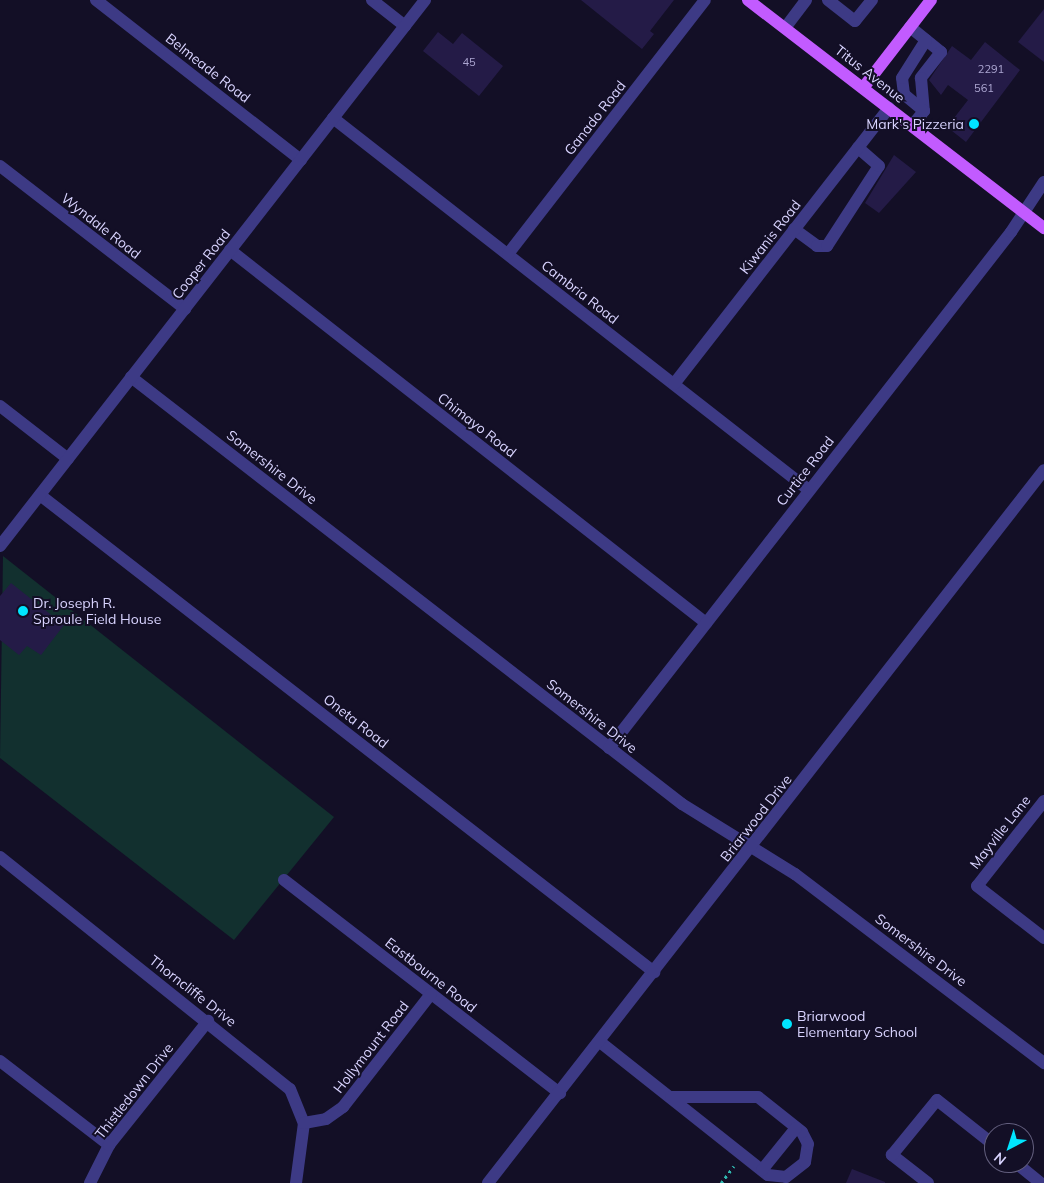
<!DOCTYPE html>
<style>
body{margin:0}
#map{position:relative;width:1044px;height:1183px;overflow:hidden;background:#130f26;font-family:Mulish,sans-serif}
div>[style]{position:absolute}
.green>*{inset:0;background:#12302f}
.building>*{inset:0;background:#241b47}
.path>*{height:2.5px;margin-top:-1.25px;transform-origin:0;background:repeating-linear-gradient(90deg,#2fb8b0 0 2.5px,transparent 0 6.5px)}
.minor>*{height:12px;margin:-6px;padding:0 6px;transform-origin:6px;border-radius:6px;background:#3d3a85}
.major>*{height:12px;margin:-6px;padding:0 6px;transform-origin:6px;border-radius:6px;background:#c25bff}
.dots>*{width:14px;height:14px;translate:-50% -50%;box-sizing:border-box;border:2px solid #130f26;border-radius:50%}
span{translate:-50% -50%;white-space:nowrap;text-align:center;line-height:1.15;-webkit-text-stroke:4px #130f26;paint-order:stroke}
.number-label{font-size:11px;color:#aca6d1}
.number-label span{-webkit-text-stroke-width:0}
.street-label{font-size:14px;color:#d9d4ff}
.poi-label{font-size:14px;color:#d9d4ff}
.right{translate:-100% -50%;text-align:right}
.left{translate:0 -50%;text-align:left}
.north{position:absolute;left:984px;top:1123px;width:50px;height:50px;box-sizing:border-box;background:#130f26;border:1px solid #625e7d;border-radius:50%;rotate:220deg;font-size:14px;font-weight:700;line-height:20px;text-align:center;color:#d9d4ff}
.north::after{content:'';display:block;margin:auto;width:18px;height:22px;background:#00e5ff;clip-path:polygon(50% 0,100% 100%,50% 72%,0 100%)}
</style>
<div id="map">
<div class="green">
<i style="clip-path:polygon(3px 556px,334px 817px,234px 940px,0 758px)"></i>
</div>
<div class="building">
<i style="clip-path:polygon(581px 0,674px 0,650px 31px,654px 34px,642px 49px)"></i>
<i style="clip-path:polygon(1044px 9px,1044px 62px,1018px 42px)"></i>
<i style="clip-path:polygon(438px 32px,453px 44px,462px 33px,503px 66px,479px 96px,423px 51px)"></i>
<i style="clip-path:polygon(985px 42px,1020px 70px,966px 142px,947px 127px,968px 100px,948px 85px,941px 95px,929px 80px,952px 46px,971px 60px)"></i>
<i style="clip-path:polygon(894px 155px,916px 172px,879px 213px,865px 203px)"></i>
<i style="clip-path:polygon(11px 583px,64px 625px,41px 655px,27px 646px,19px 655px,0 640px,0 596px)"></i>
<i style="clip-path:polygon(852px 1169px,885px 1182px,885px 1183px,846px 1183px)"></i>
</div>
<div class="path">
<i style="left:721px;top:1183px;width:21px;rotate:-53deg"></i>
</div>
<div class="minor">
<i style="left:96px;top:0;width:260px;rotate:38deg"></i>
<i style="left:372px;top:0;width:42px;rotate:38.2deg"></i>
<i style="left:828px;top:0;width:34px;rotate:38deg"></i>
<i style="left:855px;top:21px;width:27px;rotate:-51deg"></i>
<i style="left:910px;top:27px;width:40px;rotate:39deg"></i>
<i style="left:941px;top:52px;width:33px;rotate:128deg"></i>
<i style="left:921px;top:78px;width:33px;rotate:85deg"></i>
<i style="left:924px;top:111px;width:19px;rotate:129deg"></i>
<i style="left:785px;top:28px;width:35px;rotate:-53deg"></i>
<i style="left:924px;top:111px;width:26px;rotate:-140deg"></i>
<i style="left:904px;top:94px;width:16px;rotate:-97deg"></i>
<i style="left:902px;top:78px;width:45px;rotate:-57.7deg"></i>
<i style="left:333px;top:118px;width:604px;rotate:38.01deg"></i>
<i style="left:0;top:166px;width:234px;rotate:37.7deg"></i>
<i style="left:794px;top:229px;width:29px;rotate:36deg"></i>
<i style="left:817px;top:246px;width:10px"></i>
<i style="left:827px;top:246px;width:95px;rotate:-57deg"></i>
<i style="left:879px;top:166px;width:28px;rotate:-139deg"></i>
<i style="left:230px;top:250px;width:605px;rotate:38.08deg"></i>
<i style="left:508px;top:254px;width:321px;rotate:-52.2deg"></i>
<i style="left:131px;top:377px;width:697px;rotate:37.77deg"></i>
<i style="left:682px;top:804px;width:133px;rotate:31.8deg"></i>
<i style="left:795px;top:874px;width:313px;rotate:37.2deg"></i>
<i style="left:674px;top:384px;width:350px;rotate:-52.1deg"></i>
<i style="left:0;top:406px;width:86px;rotate:37.9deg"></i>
<i style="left:40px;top:495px;width:778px;rotate:37.84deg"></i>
<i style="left:0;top:546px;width:692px;rotate:-52.1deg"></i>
<i style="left:609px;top:748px;width:654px;rotate:-52.08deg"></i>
<i style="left:1011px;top:232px;width:60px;rotate:-56.6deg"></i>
<i style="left:1044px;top:801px;width:108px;rotate:128.2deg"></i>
<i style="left:977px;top:886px;width:85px;rotate:37.8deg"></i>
<i style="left:0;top:857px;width:371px;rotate:38.7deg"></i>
<i style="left:290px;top:1089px;width:37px;rotate:68deg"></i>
<i style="left:304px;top:1123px;width:61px;rotate:97.6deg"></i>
<i style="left:284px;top:880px;width:349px;rotate:37.7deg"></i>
<i style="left:600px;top:1042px;width:214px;rotate:38.4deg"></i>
<i style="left:768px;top:1175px;width:18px;rotate:6deg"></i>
<i style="left:786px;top:1177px;width:24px;rotate:-38deg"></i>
<i style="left:805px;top:1162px;width:18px;rotate:-81deg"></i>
<i style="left:808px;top:1144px;width:13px;rotate:-117deg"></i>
<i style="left:802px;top:1132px;width:56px;rotate:-141.5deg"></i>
<i style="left:758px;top:1097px;width:87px;rotate:180deg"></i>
<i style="left:0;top:1061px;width:138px;rotate:37.6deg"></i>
<i style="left:304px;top:1123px;width:22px;rotate:-10deg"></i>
<i style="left:326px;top:1119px;width:21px;rotate:-35deg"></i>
<i style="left:343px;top:1107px;width:143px;rotate:-52.1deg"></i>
<i style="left:1016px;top:1163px;width:32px;rotate:39deg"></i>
<i style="left:762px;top:1170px;width:54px;rotate:-51deg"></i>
<i style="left:90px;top:1183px;width:42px;rotate:-63.4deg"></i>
<i style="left:109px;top:1145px;width:159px;rotate:-51.4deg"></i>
<i style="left:488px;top:1183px;width:904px;rotate:-52.05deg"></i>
<i style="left:928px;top:1183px;width:46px;rotate:-142.1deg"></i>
<i style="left:892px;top:1155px;width:71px;rotate:-50.7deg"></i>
<i style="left:937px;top:1100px;width:73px;rotate:38.3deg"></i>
</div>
<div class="major">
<i style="left:748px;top:0;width:374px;rotate:37.6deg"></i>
<i style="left:863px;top:88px;width:111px;rotate:-52.3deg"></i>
</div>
<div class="dots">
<i style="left:974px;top:124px;background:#00e5ff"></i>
<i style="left:23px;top:611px;background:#00e5ff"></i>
<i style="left:787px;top:1024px;background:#00e5ff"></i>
</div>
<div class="number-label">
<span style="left:469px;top:62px">45</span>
<span style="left:991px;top:69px">2291</span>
<span style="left:984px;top:88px">561</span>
</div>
<div class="street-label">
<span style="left:208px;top:68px;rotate:38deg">Belmeade Road</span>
<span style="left:870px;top:74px;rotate:38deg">Titus Avenue</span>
<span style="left:595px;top:118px;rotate:-52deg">Ganado Road</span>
<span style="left:101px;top:226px;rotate:38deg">Wyndale Road</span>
<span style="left:770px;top:237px;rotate:-52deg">Kiwanis Road</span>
<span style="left:201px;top:264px;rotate:-52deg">Cooper Road</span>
<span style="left:580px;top:292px;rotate:38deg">Cambria Road</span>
<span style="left:477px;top:425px;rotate:38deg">Chimayo Road</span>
<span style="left:272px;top:467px;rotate:38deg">Somershire Drive</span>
<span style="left:805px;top:471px;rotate:-52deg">Curtice Road</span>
<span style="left:592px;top:716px;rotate:38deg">Somershire Drive</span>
<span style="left:356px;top:721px;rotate:38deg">Oneta Road</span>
<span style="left:756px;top:818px;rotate:-52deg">Briarwood Drive</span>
<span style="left:1000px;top:832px;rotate:-52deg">Mayville Lane</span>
<span style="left:921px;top:950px;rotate:37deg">Somershire Drive</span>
<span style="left:431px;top:975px;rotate:38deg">Eastbourne Road</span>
<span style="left:193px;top:991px;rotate:38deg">Thorncliffe Drive</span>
<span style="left:371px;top:1047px;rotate:-52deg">Hollymount Road</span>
<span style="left:134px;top:1091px;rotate:-52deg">Thistledown Drive</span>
</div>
<div class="poi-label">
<span class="right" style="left:964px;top:124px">Mark's Pizzeria</span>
<span class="left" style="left:33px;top:611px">Dr. Joseph R.<br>Sproule Field House</span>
<span class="left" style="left:797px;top:1024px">Briarwood<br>Elementary School</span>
</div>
<div class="north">N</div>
</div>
